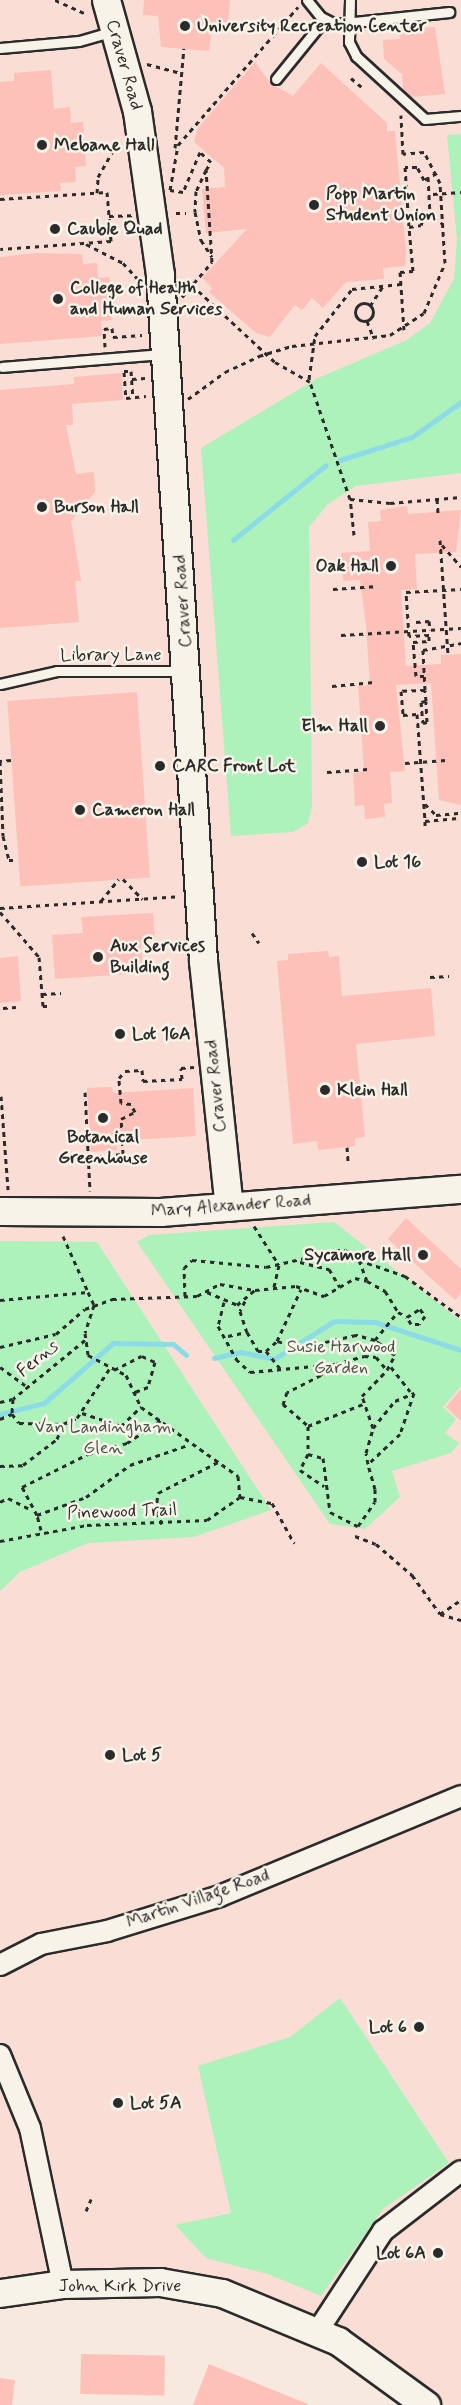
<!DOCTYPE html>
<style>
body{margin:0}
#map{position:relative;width:461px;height:2405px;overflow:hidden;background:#f8e9df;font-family:Mynerve,sans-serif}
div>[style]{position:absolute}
.built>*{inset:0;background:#faddd4}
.green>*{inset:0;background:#adf1bb}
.stream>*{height:5px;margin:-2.5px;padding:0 2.5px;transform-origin:2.5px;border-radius:2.5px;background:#8cdce8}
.building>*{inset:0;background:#fdc1b9;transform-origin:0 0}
.path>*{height:3px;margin-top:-1.5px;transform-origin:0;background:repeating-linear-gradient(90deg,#2b2b2b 0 4.5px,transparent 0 9px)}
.path>.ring{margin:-1.5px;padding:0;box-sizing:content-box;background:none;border:3px solid #2b2b2b;border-radius:50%}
.roads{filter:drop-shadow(2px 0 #2b2b2b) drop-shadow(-2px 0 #2b2b2b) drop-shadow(0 2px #2b2b2b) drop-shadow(0 -2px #2b2b2b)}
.lane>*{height:9px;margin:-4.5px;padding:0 4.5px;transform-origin:4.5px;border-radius:4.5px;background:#f7f3e8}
.street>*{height:20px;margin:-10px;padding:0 10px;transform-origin:10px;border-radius:10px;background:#f7f3e8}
.secondary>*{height:27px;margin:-13.5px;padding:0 13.5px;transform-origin:13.5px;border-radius:13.5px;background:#f7f3e8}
.dots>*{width:16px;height:16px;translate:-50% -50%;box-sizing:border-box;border:3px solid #f7f3e8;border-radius:50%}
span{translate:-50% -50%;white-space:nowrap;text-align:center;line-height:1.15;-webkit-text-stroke:5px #f7f3e8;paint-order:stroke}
.poi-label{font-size:18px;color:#2b2b2b;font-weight:700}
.left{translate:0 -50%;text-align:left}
.right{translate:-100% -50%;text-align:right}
.street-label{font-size:18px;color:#2b2b2b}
.park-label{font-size:18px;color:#455348}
</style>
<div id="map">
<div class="built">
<i style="clip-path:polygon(0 0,461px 0,461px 2405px,441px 2405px,346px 2338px,223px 2291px,0 2286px)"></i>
</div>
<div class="green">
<i style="clip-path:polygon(461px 134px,461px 473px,356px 486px,328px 504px,309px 527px,312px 807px,308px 823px,293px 832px,231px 836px,201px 448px,318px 378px,407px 340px,430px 323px,454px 279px,457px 239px,447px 135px)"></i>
<i style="clip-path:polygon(334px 1222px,461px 1321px,461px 1386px,443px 1407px,456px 1419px,445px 1433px,459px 1443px,451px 1453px,392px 1471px,400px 1497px,365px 1529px,330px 1524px,137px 1242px,149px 1235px)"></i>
<i style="clip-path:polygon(0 1241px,97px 1242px,271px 1510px,194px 1537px,88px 1543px,20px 1572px,0 1591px)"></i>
<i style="clip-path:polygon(340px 1998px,449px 2163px,383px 2209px,321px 2296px,268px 2274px,206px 2258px,175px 2225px,231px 2213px,198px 2066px,290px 2037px)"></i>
</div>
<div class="stream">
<i style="left:340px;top:460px;width:76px;rotate:-17.7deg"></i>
<i style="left:412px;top:437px;width:60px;rotate:-35.5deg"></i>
<i style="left:233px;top:540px;width:119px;rotate:-38.9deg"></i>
<i style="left:214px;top:1358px;width:28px;rotate:-13deg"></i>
<i style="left:241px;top:1352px;width:34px;rotate:12deg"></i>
<i style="left:274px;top:1359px;width:71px;rotate:-32.3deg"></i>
<i style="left:334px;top:1321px;width:41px;rotate:1.4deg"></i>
<i style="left:375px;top:1322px;width:90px;rotate:18deg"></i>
<i style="left:0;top:1414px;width:45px;rotate:-14deg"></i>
<i style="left:44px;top:1403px;width:91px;rotate:-41deg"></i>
<i style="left:113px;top:1343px;width:60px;rotate:1deg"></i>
<i style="left:173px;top:1344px;width:17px;rotate:40deg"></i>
</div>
<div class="building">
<i style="clip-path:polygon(144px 0,230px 0,228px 23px,213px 22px,209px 51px,161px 47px,158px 16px,143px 15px)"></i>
<i style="clip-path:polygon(435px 27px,445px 94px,411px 97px,403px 90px,402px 74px,384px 59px,383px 40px,400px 39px,399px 30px)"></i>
<i style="clip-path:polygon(255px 62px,271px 84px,293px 96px,321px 63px,387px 123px,387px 131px,395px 131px,406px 252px,405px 266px,383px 268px,384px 279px,346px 282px,323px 308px,312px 298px,302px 310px,295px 305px,270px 337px,256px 333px,209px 292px,212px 288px,202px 278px,247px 229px,206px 233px,202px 189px,225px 187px,224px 168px,194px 142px,198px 128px)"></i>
<i style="clip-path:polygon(51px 70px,54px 109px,70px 107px,71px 123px,83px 122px,86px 166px,75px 167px,76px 182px,60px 183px,61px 191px,0 195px,0 82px,14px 81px,14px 73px)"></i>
<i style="clip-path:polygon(36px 253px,82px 254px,83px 264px,97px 263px,98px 278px,109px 277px,116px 312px,112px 320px,101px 321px,102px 336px,0 344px,0 257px)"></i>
<i style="clip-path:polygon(121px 373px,123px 400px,72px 404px,73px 425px,66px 425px,76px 474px,94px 472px,95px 492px,71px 521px,81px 581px,75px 581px,79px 622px,0 628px,0 390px,74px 384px,74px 377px)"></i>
<i style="clip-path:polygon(407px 506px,408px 514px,461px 510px,456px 552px,415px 554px,417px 589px,401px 590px,406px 666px,441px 664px,441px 655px,461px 654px,461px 805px,439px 800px,431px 683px,396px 685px,405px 771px,390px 772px,392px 803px,384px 804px,385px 817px,365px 819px,364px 805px,355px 806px,353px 773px,364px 772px,358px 686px,370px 685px,366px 626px,360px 580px,343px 581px,341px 553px,370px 551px,368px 522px,381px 521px,380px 510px)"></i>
<i style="left:137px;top:692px;width:186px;height:130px;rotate:86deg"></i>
<i style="clip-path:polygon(153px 913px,155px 941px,141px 942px,143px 973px,55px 979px,52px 935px,83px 933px,81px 917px)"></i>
<i style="clip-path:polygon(328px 951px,329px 957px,339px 956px,342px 996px,431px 988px,435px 1036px,356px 1044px,365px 1137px,355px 1138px,355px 1146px,318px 1150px,317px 1141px,293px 1144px,277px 961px,288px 960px,288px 954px)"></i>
<i style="clip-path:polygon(18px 956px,21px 1001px,0 1003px,0 958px)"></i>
<i style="clip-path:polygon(112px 1087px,113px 1093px,193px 1088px,196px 1136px,116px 1141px,117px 1150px,91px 1152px,87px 1088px)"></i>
<i style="clip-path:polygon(406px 1218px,461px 1269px,461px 1293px,455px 1300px,388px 1239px)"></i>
<i style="clip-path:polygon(461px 1389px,461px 1421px,446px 1407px)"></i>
<i style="left:81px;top:2354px;width:84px;height:40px;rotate:1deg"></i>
<i style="clip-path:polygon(209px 2364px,308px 2404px,308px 2405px,193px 2405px)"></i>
<i style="clip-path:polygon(0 2378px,15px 2380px,12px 2405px,0 2405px)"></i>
</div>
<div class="path">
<i style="left:55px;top:0;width:34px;rotate:24deg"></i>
<i style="left:147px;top:64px;width:35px;rotate:15deg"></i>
<i style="left:351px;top:78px;width:16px;rotate:40deg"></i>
<i style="left:175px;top:148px;width:100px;rotate:-84.9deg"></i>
<i style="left:206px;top:170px;width:9px;rotate:-58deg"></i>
<i style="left:211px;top:162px;width:15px;rotate:-138deg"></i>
<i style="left:200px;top:152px;width:43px;rotate:113deg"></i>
<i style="left:183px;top:192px;width:13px;rotate:-171deg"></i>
<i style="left:170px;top:190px;width:46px;rotate:-79.9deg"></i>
<i style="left:178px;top:145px;width:183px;rotate:-49deg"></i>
<i style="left:437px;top:173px;width:15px;rotate:152deg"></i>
<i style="left:424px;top:180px;width:15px;rotate:-118deg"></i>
<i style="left:417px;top:167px;width:12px;rotate:180deg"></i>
<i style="left:405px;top:167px;width:60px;rotate:86.2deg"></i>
<i style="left:409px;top:227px;width:12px;rotate:-9deg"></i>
<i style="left:421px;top:225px;width:14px;rotate:-69deg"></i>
<i style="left:426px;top:212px;width:19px;rotate:35deg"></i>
<i style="left:428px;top:177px;width:36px;rotate:87deg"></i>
<i style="left:97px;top:193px;width:16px;rotate:-86deg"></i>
<i style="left:98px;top:177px;width:40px;rotate:-60.3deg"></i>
<i style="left:433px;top:194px;width:28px;rotate:-4deg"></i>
<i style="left:0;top:199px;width:107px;rotate:-3.7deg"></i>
<i style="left:107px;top:192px;width:49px;rotate:85.3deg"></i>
<i style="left:111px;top:241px;width:111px;rotate:175.9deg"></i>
<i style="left:176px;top:213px;width:10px"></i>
<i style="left:109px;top:216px;width:23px;rotate:-2deg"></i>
<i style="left:86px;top:244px;width:42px;rotate:27.2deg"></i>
<i style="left:123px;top:263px;width:21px;rotate:47deg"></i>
<i style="left:192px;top:285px;width:113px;rotate:42.9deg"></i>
<i style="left:275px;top:362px;width:40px;rotate:29.7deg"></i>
<i style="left:182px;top:297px;width:46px;rotate:-49.4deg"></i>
<i style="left:212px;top:262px;width:92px;rotate:-93.7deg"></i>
<i style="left:206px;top:170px;width:23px;rotate:115deg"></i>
<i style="left:196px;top:191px;width:21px;rotate:93deg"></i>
<i style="left:195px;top:212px;width:29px;rotate:78deg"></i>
<i style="left:201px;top:240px;width:20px;rotate:57deg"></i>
<i class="ring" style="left:355px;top:303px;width:15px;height:15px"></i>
<i style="left:370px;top:306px;width:24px;rotate:-57deg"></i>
<i style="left:367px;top:321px;width:19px;rotate:69deg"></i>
<i style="left:404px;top:330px;width:58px;rotate:-93.9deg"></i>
<i style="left:400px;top:272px;width:13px;rotate:-4deg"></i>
<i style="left:413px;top:271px;width:44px;rotate:-95.2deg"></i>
<i style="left:105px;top:347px;width:18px;rotate:-93deg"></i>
<i style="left:104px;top:329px;width:8px;rotate:-7deg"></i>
<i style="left:112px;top:328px;width:9px;rotate:84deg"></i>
<i style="left:113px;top:337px;width:29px;rotate:-4deg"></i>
<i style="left:124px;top:371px;width:7px"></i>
<i style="left:131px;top:371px;width:26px;rotate:86deg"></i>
<i style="left:124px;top:372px;width:26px;rotate:86deg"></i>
<i style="left:126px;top:398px;width:20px;rotate:-6deg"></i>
<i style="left:132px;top:379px;width:13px;rotate:-4deg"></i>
<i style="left:188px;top:399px;width:46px;rotate:-36.1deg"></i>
<i style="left:225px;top:372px;width:38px;rotate:-25deg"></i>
<i style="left:259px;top:356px;width:34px;rotate:-17deg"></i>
<i style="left:292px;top:346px;width:99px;rotate:-6.4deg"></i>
<i style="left:390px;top:335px;width:40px;rotate:-32.9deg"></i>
<i style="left:424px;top:313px;width:54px;rotate:-67.2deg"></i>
<i style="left:445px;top:263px;width:80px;rotate:-93.6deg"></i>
<i style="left:440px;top:183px;width:35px;rotate:-117deg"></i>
<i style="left:424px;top:152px;width:21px;rotate:175deg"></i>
<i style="left:403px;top:154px;width:39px;rotate:-93deg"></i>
<i style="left:350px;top:499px;width:40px;rotate:5.7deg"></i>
<i style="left:390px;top:503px;width:71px;rotate:-4.8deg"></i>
<i style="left:437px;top:499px;width:16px;rotate:86deg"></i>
<i style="left:354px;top:535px;width:36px;rotate:-96deg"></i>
<i style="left:350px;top:499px;width:127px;rotate:-108.9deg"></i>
<i style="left:309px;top:379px;width:43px;rotate:-82.1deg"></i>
<i style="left:315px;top:336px;width:60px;rotate:-51.8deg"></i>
<i style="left:352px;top:289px;width:49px;rotate:-5.8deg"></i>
<i style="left:440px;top:540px;width:115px;rotate:86deg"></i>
<i style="left:442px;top:545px;width:29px;rotate:49deg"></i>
<i style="left:333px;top:589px;width:45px;rotate:-3.8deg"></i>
<i style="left:416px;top:622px;width:13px;rotate:-4deg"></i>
<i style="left:429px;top:621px;width:9px;rotate:84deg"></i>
<i style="left:341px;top:635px;width:120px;rotate:-3.3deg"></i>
<i style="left:424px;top:676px;width:8px;rotate:180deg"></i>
<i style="left:416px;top:676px;width:34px;rotate:-95deg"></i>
<i style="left:413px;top:642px;width:16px;rotate:-4deg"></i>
<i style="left:429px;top:641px;width:6px;rotate:-90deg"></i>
<i style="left:429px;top:635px;width:20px;rotate:177deg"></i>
<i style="left:409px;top:636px;width:44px;rotate:-93.9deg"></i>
<i style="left:406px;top:592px;width:55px;rotate:-3.1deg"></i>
<i style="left:332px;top:686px;width:42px;rotate:-5.4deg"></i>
<i style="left:425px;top:690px;width:40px;rotate:-92.9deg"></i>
<i style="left:423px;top:650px;width:39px;rotate:-10deg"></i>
<i style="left:426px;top:701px;width:5px;rotate:169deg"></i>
<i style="left:421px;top:702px;width:21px;rotate:85deg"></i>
<i style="left:423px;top:723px;width:4px;rotate:-14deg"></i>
<i style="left:427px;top:722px;width:21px;rotate:-93deg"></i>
<i style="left:426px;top:701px;width:11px;rotate:-95deg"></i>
<i style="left:425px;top:690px;width:24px;rotate:178deg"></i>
<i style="left:401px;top:691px;width:24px;rotate:85deg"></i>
<i style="left:403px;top:715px;width:14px;rotate:-4deg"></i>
<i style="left:417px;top:714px;width:107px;rotate:85.7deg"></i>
<i style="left:425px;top:821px;width:36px;rotate:-5deg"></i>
<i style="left:11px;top:760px;width:11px;rotate:175deg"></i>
<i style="left:0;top:761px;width:75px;rotate:87.7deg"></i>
<i style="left:3px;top:836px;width:25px;rotate:76deg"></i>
<i style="left:9px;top:860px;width:9px"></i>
<i style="left:405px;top:763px;width:41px;rotate:-4.2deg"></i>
<i style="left:327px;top:772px;width:41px;rotate:-4.2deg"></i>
<i style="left:425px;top:804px;width:16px;rotate:45deg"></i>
<i style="left:436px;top:815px;width:25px;rotate:-5deg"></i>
<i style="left:425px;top:821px;width:7px;rotate:90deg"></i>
<i style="left:123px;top:879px;width:28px;rotate:46deg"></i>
<i style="left:101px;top:901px;width:28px;rotate:-51deg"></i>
<i style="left:0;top:908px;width:179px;rotate:-3.8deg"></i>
<i style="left:0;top:912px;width:60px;rotate:49.1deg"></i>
<i style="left:39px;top:957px;width:49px;rotate:85.3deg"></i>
<i style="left:43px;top:1006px;width:4px"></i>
<i style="left:252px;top:933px;width:12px;rotate:55deg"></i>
<i style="left:430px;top:977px;width:19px;rotate:-3deg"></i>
<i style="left:42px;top:994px;width:19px;rotate:-3deg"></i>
<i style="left:3px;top:1008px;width:13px;rotate:-4deg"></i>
<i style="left:85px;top:1092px;width:99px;rotate:87.1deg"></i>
<i style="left:1px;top:1096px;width:94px;rotate:85.7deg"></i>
<i style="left:347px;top:1147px;width:16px;rotate:86deg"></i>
<i style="left:89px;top:1157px;width:34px;rotate:-5deg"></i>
<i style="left:123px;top:1154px;width:35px;rotate:-93deg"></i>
<i style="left:121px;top:1119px;width:16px;rotate:-27deg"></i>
<i style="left:135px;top:1112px;width:9px;rotate:-117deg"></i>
<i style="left:131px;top:1104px;width:10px;rotate:-174deg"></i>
<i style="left:121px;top:1103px;width:25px;rotate:-95deg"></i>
<i style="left:119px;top:1078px;width:9px;rotate:-49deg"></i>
<i style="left:125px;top:1071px;width:17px;rotate:-3deg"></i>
<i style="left:142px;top:1070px;width:11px;rotate:85deg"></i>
<i style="left:143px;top:1081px;width:39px;rotate:-3deg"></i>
<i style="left:182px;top:1079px;width:11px;rotate:-95deg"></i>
<i style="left:181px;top:1068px;width:13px;rotate:-4deg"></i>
<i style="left:254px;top:1226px;width:46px;rotate:57.3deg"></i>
<i style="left:279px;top:1265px;width:23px;rotate:103deg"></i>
<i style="left:63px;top:1236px;width:61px;rotate:65.9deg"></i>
<i style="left:359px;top:1260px;width:49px;rotate:19.2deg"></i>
<i style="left:405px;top:1276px;width:69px;rotate:36.2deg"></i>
<i style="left:300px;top:1262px;width:30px;rotate:14deg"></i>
<i style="left:329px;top:1269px;width:21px;rotate:59deg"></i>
<i style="left:207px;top:1292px;width:33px;rotate:23deg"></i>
<i style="left:237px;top:1305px;width:23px;rotate:-40deg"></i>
<i style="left:185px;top:1296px;width:28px;rotate:-92deg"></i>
<i style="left:184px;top:1268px;width:11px;rotate:-45deg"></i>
<i style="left:192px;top:1260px;width:74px;rotate:5.4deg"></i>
<i style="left:266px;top:1267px;width:80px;rotate:-13deg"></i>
<i style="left:344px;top:1249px;width:19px;rotate:36deg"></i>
<i style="left:359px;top:1260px;width:22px;rotate:69deg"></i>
<i style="left:367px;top:1281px;width:21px;rotate:29deg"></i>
<i style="left:385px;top:1291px;width:25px;rotate:58deg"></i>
<i style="left:398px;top:1312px;width:10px;rotate:29deg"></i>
<i style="left:407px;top:1317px;width:15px;rotate:-32deg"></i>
<i style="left:420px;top:1309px;width:9px;rotate:54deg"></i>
<i style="left:425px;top:1316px;width:10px;rotate:127deg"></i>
<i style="left:419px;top:1324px;width:8px;rotate:180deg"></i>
<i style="left:411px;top:1324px;width:8px;rotate:-120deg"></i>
<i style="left:0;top:1300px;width:88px;rotate:-5.2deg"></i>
<i style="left:88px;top:1292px;width:14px;rotate:65deg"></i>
<i style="left:245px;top:1301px;width:11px;rotate:117deg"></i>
<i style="left:240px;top:1311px;width:22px;rotate:72deg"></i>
<i style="left:247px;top:1332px;width:22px;rotate:60deg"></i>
<i style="left:258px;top:1351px;width:8px"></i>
<i style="left:266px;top:1351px;width:15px;rotate:-42deg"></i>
<i style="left:277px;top:1341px;width:57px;rotate:-65.2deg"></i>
<i style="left:224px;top:1302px;width:25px;rotate:104deg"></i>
<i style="left:218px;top:1326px;width:38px;rotate:61deg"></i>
<i style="left:236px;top:1359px;width:19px;rotate:43deg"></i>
<i style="left:250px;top:1372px;width:86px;rotate:-5.3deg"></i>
<i style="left:336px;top:1364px;width:29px;rotate:-16deg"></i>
<i style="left:364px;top:1356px;width:12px;rotate:5deg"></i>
<i style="left:376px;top:1357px;width:17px;rotate:50deg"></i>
<i style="left:387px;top:1370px;width:17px;rotate:-62deg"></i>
<i style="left:395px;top:1355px;width:25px;rotate:-143deg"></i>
<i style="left:375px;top:1340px;width:20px;rotate:-165deg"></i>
<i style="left:356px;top:1335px;width:58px;rotate:167.2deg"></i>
<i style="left:299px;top:1348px;width:23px;rotate:-162deg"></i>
<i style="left:94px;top:1305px;width:29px;rotate:108deg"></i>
<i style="left:85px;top:1333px;width:22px;rotate:82deg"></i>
<i style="left:88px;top:1355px;width:43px;rotate:27.8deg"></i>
<i style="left:126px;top:1375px;width:35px;rotate:65deg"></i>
<i style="left:141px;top:1407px;width:119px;rotate:35.4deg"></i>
<i style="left:238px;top:1476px;width:21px;rotate:85deg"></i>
<i style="left:228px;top:1336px;width:19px;rotate:-12deg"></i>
<i style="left:85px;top:1340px;width:93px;rotate:140.7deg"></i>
<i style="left:13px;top:1399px;width:15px;rotate:94deg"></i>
<i style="left:12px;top:1414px;width:11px;rotate:52deg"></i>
<i style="left:19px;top:1423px;width:44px;rotate:1.3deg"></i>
<i style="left:63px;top:1424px;width:15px;rotate:-23deg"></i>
<i style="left:77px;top:1418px;width:60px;rotate:-56.6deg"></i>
<i style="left:375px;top:1340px;width:36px;rotate:-51deg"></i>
<i style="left:0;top:1347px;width:57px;rotate:-13.1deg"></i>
<i style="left:56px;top:1334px;width:38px;rotate:-41deg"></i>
<i style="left:85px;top:1309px;width:29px;rotate:-20deg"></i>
<i style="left:112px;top:1299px;width:85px;rotate:-2deg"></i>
<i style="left:197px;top:1296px;width:26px;rotate:-28deg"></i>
<i style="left:220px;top:1284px;width:36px;rotate:10deg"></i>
<i style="left:255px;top:1290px;width:41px;rotate:-5.6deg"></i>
<i style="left:296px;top:1286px;width:30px;rotate:20deg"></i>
<i style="left:324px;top:1296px;width:36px;rotate:-30deg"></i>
<i style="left:355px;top:1278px;width:12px;rotate:14deg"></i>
<i style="left:266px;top:1351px;width:22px;rotate:51deg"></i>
<i style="left:326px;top:1365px;width:11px;rotate:117deg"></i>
<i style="left:321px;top:1375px;width:38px;rotate:153deg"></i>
<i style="left:287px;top:1392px;width:13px;rotate:108deg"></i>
<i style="left:283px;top:1404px;width:33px;rotate:41deg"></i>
<i style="left:308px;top:1426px;width:28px;rotate:90deg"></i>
<i style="left:308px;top:1454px;width:16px;rotate:15deg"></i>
<i style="left:323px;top:1458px;width:54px;rotate:82.6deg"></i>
<i style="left:330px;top:1512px;width:31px;rotate:27deg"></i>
<i style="left:358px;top:1526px;width:29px;rotate:-55deg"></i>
<i style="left:375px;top:1502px;width:13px;rotate:-90deg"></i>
<i style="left:375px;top:1489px;width:26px;rotate:-106deg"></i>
<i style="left:368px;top:1464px;width:11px;rotate:-100deg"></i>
<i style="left:366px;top:1453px;width:26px;rotate:-74deg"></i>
<i style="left:373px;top:1428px;width:35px;rotate:-51deg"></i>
<i style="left:395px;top:1401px;width:21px;rotate:-23deg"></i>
<i style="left:414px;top:1393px;width:43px;rotate:108.9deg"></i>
<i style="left:400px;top:1434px;width:44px;rotate:136.8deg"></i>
<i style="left:0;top:1367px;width:31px;rotate:36deg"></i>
<i style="left:391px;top:1367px;width:31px;rotate:52deg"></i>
<i style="left:114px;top:1370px;width:31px;rotate:-27deg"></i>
<i style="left:142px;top:1356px;width:14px;rotate:25deg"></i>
<i style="left:155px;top:1362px;width:26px;rotate:106deg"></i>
<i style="left:148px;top:1387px;width:14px;rotate:159deg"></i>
<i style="left:0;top:1402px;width:13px;rotate:-13deg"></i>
<i style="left:82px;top:1413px;width:41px;rotate:18.4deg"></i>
<i style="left:121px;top:1426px;width:28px;rotate:-44deg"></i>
<i style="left:0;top:1419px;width:13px;rotate:-23deg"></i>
<i style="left:308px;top:1426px;width:59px;rotate:-21.8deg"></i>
<i style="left:373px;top:1428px;width:34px;rotate:-109deg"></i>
<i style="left:362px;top:1396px;width:36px;rotate:-46deg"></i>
<i style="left:308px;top:1454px;width:18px;rotate:117deg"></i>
<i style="left:300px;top:1470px;width:29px;rotate:34deg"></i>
<i style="left:0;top:1466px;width:23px;rotate:-2deg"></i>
<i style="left:23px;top:1465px;width:43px;rotate:-37.4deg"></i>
<i style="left:57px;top:1439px;width:16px;rotate:-68deg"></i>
<i style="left:240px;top:1497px;width:33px;rotate:11deg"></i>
<i style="left:272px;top:1503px;width:46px;rotate:61.2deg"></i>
<i style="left:0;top:1502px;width:9px;rotate:-27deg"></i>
<i style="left:8px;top:1498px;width:25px;rotate:27deg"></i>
<i style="left:37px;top:1515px;width:32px;rotate:-118deg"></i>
<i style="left:22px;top:1487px;width:74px;rotate:-26.6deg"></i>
<i style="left:88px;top:1454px;width:41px;rotate:-15.8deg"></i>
<i style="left:127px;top:1443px;width:41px;rotate:-34.1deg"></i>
<i style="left:162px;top:1524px;width:14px;rotate:-115deg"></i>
<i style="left:156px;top:1511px;width:18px;rotate:-84deg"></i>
<i style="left:158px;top:1493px;width:70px;rotate:-27.3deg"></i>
<i style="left:41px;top:1530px;width:16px;rotate:-105deg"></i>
<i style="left:37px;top:1515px;width:52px;rotate:-20.2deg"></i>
<i style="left:86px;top:1497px;width:54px;rotate:-36deg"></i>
<i style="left:130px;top:1465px;width:61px;rotate:-19deg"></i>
<i style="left:355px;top:1536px;width:22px;rotate:21deg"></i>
<i style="left:376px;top:1544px;width:48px;rotate:40.7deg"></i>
<i style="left:412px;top:1575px;width:48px;rotate:54.3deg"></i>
<i style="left:440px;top:1614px;width:22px;rotate:16deg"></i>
<i style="left:0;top:1541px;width:88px;rotate:-10.4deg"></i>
<i style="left:87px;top:1525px;width:120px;rotate:-2.4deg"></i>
<i style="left:207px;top:1520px;width:40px;rotate:-34.9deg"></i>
<i style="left:440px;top:1614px;width:25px;rotate:-34deg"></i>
<i style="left:86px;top:2211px;width:13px;rotate:-67deg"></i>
</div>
<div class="roads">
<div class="lane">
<i style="left:307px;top:0;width:22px;rotate:51deg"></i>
<i style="left:321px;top:17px;width:16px;rotate:27deg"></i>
<i style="left:335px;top:24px;width:115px;rotate:-6deg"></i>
<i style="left:350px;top:0;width:42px;rotate:91.4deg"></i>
<i style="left:349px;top:42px;width:16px;rotate:63deg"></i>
<i style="left:356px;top:56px;width:93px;rotate:42.4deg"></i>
<i style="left:425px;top:119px;width:36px;rotate:-5deg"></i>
<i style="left:0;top:48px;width:79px;rotate:-5.1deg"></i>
<i style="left:79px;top:41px;width:35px;rotate:-16deg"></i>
<i style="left:276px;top:79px;width:76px;rotate:-50.9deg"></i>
<i style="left:2px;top:367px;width:163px;rotate:-4.6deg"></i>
<i style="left:0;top:684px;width:58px;rotate:-12.8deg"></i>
<i style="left:57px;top:671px;width:124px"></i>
</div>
<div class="street">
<i style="left:0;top:1965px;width:46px;rotate:-27.1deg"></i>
<i style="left:41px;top:1944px;width:67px;rotate:-11.1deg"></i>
<i style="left:107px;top:1931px;width:118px;rotate:-17.2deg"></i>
<i style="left:220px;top:1896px;width:261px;rotate:-22.5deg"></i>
<i style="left:0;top:2055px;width:79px;rotate:67.7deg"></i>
<i style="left:30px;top:2128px;width:159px;rotate:78.1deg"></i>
<i style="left:317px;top:2332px;width:121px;rotate:-56.8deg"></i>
<i style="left:383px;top:2231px;width:98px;rotate:-37.6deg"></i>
</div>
<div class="secondary">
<i style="left:106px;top:0;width:115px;rotate:74.4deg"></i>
<i style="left:137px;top:111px;width:166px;rotate:82deg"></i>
<i style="left:160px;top:275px;width:687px;rotate:86.41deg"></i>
<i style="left:203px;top:961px;width:247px;rotate:84deg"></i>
<i style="left:0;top:1211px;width:160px;rotate:0.4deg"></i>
<i style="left:160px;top:1212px;width:302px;rotate:-4.4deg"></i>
<i style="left:0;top:2293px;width:64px;rotate:-8.1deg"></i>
<i style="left:63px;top:2284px;width:97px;rotate:-1.2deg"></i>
<i style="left:160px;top:2282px;width:63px;rotate:10.1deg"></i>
<i style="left:222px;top:2293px;width:126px;rotate:22.5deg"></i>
<i style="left:338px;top:2341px;width:109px;rotate:36deg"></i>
</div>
</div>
<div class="dots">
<i style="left:185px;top:26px;background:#2b2b2b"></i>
<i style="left:42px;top:145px;background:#2b2b2b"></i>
<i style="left:314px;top:205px;background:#2b2b2b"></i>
<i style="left:55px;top:229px;background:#2b2b2b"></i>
<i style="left:58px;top:299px;background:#2b2b2b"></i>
<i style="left:42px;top:507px;background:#2b2b2b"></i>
<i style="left:391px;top:566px;background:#2b2b2b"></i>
<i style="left:380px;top:726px;background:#2b2b2b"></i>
<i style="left:160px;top:766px;background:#2b2b2b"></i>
<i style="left:80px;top:810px;background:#2b2b2b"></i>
<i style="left:362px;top:862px;background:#2b2b2b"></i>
<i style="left:98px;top:957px;background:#2b2b2b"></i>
<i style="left:120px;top:1034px;background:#2b2b2b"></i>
<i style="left:325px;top:1090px;background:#2b2b2b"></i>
<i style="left:103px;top:1118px;background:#2b2b2b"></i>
<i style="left:423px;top:1255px;background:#2b2b2b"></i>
<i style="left:110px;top:1755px;background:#2b2b2b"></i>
<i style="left:419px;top:2027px;background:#2b2b2b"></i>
<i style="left:118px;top:2103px;background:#2b2b2b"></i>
<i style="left:438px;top:2253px;background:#2b2b2b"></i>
</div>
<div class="poi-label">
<span class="left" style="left:197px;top:26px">University Recreation Center</span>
<span class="left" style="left:54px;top:145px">Mebane Hall</span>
<span class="left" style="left:326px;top:205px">Popp Martin<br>Student Union</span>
<span class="left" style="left:67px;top:229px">Cauble Quad</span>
<span class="left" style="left:70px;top:299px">College of Health<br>and Human Services</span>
<span class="left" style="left:54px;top:507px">Burson Hall</span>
<span class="right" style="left:379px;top:566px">Oak Hall</span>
<span class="right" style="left:368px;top:726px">Elm Hall</span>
<span class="left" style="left:172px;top:766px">CARC Front Lot</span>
<span class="left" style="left:92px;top:810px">Cameron Hall</span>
<span class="left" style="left:374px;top:862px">Lot 16</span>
<span class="left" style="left:110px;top:957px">Aux Services<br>Building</span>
<span class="left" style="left:132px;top:1034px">Lot 16A</span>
<span class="left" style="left:337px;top:1090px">Klein Hall</span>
<span style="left:103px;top:1148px">Botanical<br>Greenhouse</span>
<span class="right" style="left:411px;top:1255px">Sycamore Hall</span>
<span class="left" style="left:122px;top:1755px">Lot 5</span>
<span class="right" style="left:407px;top:2027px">Lot 6</span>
<span class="left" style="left:130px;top:2103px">Lot 5A</span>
<span class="right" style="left:426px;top:2253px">Lot 6A</span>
</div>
<div class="street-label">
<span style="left:124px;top:65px;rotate:74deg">Craver Road</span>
<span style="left:183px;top:601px;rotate:-94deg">Craver Road</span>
<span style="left:111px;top:655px">Library Lane</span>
<span style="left:216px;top:1086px;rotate:-96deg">Craver Road</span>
<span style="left:231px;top:1206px;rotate:-4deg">Mary Alexander Road</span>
<span style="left:38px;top:1359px;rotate:-39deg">Ferns</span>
<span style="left:122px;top:1512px;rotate:-2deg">Pinewood Trail</span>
<span style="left:198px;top:1899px;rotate:-19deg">Martin Village Road</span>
<span style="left:120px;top:2286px">John Kirk Drive</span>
</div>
<div class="park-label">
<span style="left:341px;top:1358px">Susie Harwood<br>Garden</span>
<span style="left:103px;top:1438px">Van Landingham<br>Glen</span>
</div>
</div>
